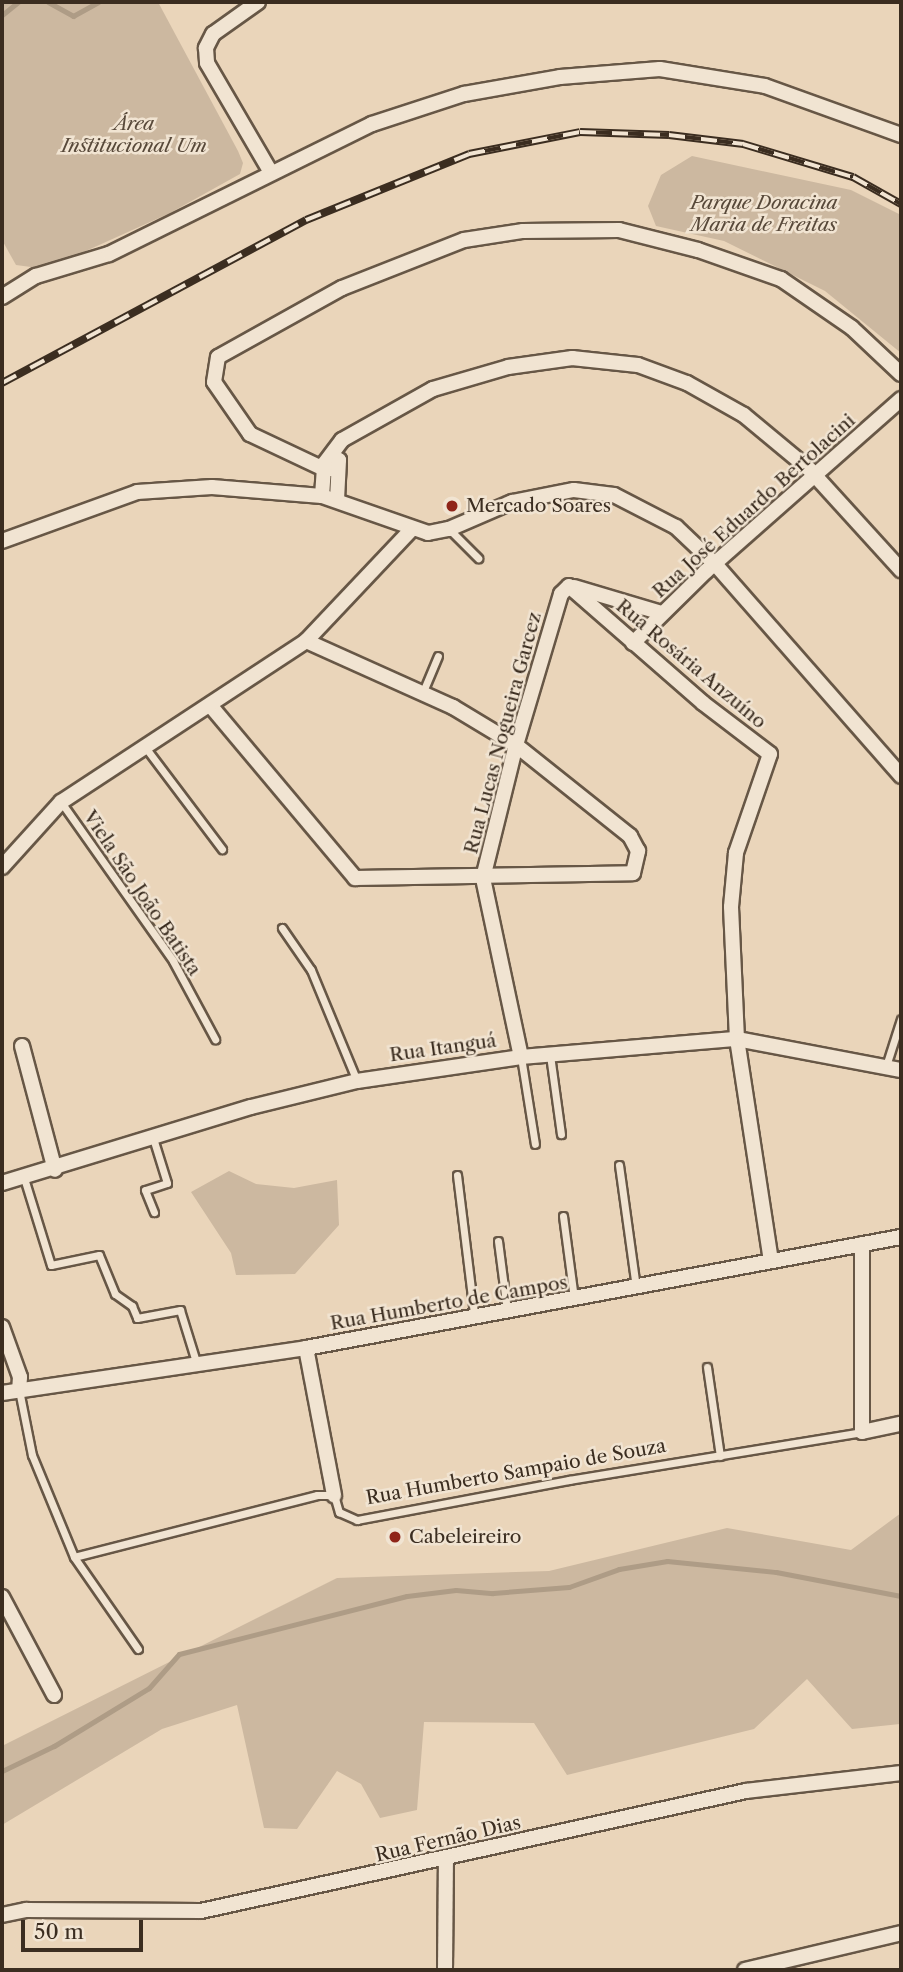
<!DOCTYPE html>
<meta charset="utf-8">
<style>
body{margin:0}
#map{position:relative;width:903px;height:1972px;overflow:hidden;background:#ead5ba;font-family:"Libre Caslon Text",serif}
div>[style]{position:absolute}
.green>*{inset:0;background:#ccb8a0}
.stream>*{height:5px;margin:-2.5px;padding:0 2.5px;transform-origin:2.5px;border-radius:2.5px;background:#ae9c86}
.roads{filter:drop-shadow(2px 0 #675746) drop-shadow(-2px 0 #675746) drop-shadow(0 2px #675746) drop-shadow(0 -2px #675746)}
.service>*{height:7px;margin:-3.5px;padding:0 3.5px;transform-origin:3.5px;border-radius:3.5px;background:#f1e4d2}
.minor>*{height:14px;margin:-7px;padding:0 7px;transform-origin:7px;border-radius:7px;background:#f1e4d2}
.rail>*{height:8px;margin-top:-4px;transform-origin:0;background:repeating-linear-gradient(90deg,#f1e4d2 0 16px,#3b2d20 0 32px);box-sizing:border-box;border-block:2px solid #3b2d20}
.dots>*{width:19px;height:19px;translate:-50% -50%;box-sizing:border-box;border:4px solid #f1e4d2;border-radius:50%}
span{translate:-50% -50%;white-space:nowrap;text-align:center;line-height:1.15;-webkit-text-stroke:5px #f1e4d2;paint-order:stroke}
.park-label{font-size:19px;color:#58493a;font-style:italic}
.poi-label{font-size:19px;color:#3b2d20}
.left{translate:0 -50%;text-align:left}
.street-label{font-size:19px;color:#3b2d20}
.frame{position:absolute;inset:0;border:4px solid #3b2d20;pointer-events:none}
.scale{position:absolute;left:21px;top:1920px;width:122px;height:32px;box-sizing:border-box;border:4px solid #3b2d20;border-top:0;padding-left:9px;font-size:21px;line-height:24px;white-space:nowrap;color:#3b2d20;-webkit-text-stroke:5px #f1e4d2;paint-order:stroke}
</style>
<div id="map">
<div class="green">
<i style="clip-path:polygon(2px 2px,158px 2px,238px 151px,243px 163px,240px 174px,170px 213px,46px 269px,16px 265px,2px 240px)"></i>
<i style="clip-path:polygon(692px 156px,851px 190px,901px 215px,901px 353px,825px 291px,724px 241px,656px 226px,648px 206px,661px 175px)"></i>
<i style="clip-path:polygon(229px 1171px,256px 1184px,294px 1188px,337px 1180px,339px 1225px,295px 1274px,236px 1275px,231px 1253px,191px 1192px)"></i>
<i style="clip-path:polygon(901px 1513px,900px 1724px,852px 1729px,807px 1679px,754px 1729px,567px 1775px,534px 1723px,424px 1722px,417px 1810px,380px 1818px,361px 1784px,337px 1771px,297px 1829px,264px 1828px,237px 1705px,162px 1729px,2px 1825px,2px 1746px,337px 1578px,549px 1571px,727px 1528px,851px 1550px)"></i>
</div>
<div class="stream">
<i style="left:48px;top:2px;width:29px;rotate:29deg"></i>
<i style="left:73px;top:16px;width:29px;rotate:-29deg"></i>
<i style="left:2px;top:15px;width:21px;rotate:-39deg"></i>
<i style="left:2px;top:1771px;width:58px;rotate:-25.7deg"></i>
<i style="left:54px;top:1746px;width:111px;rotate:-31.4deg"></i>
<i style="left:149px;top:1688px;width:45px;rotate:-48.6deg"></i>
<i style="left:179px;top:1654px;width:235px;rotate:-14.3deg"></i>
<i style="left:407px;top:1596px;width:49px;rotate:-7deg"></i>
<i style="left:456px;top:1590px;width:37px;rotate:5deg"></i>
<i style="left:493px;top:1593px;width:76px;rotate:-4.5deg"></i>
<i style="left:569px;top:1587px;width:53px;rotate:-19.8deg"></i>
<i style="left:619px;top:1569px;width:49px;rotate:-9.5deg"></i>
<i style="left:667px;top:1561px;width:110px;rotate:5.8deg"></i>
<i style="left:776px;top:1572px;width:127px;rotate:10.9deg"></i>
</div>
<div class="roads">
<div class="service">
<i style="left:450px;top:530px;width:40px;rotate:45deg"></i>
<i style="left:422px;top:694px;width:41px;rotate:-67.2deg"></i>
<i style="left:145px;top:747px;width:128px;rotate:53deg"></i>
<i style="left:61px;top:802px;width:194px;rotate:54.8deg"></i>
<i style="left:173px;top:961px;width:89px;rotate:61.7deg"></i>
<i style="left:282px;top:928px;width:51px;rotate:55.4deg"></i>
<i style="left:311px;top:970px;width:120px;rotate:67.5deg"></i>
<i style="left:550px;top:1055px;width:80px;rotate:82.1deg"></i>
<i style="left:521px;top:1057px;width:88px;rotate:80.9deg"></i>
<i style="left:886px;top:1066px;width:49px;rotate:-72.3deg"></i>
<i style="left:153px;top:1138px;width:47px;rotate:72.7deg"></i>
<i style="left:167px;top:1183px;width:23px;rotate:162deg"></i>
<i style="left:145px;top:1190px;width:24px;rotate:68deg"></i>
<i style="left:619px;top:1165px;width:124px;rotate:82.1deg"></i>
<i style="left:457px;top:1175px;width:140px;rotate:83deg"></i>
<i style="left:24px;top:1178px;width:91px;rotate:72.8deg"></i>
<i style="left:51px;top:1265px;width:49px;rotate:-11.8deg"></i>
<i style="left:99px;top:1255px;width:42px;rotate:67.7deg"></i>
<i style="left:115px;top:1294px;width:21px;rotate:35deg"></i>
<i style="left:132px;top:1306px;width:13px;rotate:67deg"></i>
<i style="left:137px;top:1318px;width:44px;rotate:-10.5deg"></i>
<i style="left:180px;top:1310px;width:58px;rotate:72.8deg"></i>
<i style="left:563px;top:1216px;width:83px;rotate:82.4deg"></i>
<i style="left:498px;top:1241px;width:70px;rotate:82.6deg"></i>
<i style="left:707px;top:1367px;width:90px;rotate:81.7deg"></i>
<i style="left:19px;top:1390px;width:66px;rotate:78.7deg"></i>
<i style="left:32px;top:1455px;width:110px;rotate:67.6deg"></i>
<i style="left:74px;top:1557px;width:112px;rotate:55.2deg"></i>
<i style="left:74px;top:1557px;width:251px;rotate:-14.3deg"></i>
<i style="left:317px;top:1495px;width:17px"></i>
<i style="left:334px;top:1495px;width:18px;rotate:74deg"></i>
<i style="left:339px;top:1512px;width:20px;rotate:24deg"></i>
<i style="left:357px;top:1520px;width:216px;rotate:-10.7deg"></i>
<i style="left:569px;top:1480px;width:297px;rotate:-9.3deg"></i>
</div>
<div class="minor">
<i style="left:258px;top:2px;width:55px;rotate:144.6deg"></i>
<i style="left:213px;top:34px;width:16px;rotate:117deg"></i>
<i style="left:206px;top:48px;width:15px;rotate:86deg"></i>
<i style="left:207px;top:63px;width:125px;rotate:59.7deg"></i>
<i style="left:2px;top:297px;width:40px;rotate:-32deg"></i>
<i style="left:36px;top:276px;width:76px;rotate:-16.8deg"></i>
<i style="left:109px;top:254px;width:293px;rotate:-26.3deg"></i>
<i style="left:372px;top:124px;width:97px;rotate:-18.1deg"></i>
<i style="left:464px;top:94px;width:97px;rotate:-10deg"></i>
<i style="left:560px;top:77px;width:100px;rotate:-4.6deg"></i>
<i style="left:660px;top:69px;width:106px;rotate:9.2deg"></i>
<i style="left:765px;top:86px;width:145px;rotate:19.8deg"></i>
<i style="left:339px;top:460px;width:11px;rotate:124deg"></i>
<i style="left:333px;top:469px;width:9px;rotate:180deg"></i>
<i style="left:324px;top:469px;width:82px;rotate:-154.7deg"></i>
<i style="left:250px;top:434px;width:63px;rotate:-124.7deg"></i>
<i style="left:214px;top:382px;width:25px;rotate:-81deg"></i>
<i style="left:218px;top:357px;width:142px;rotate:-29.1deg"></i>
<i style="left:342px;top:288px;width:131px;rotate:-21.5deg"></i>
<i style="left:464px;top:240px;width:60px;rotate:-8.7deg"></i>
<i style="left:523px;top:231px;width:96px;rotate:-0.6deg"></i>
<i style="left:619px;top:230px;width:81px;rotate:14.2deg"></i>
<i style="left:698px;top:250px;width:88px;rotate:19.3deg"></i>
<i style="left:781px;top:279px;width:86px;rotate:34.6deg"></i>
<i style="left:852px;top:328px;width:67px;rotate:43.2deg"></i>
<i style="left:322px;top:496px;width:32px;rotate:-86deg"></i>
<i style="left:324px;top:464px;width:30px;rotate:-53deg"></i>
<i style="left:342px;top:440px;width:104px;rotate:-29.3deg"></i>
<i style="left:433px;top:389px;width:78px;rotate:-16.3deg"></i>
<i style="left:508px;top:367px;width:65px;rotate:-8deg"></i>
<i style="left:572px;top:358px;width:66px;rotate:6.1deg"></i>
<i style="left:638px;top:365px;width:52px;rotate:20.2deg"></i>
<i style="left:687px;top:383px;width:65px;rotate:29.3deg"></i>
<i style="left:744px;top:415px;width:85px;rotate:39.7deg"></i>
<i style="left:809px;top:469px;width:137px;rotate:47.7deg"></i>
<i style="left:337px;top:500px;width:40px;rotate:-87.1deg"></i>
<i style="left:2px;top:541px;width:144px;rotate:-19.9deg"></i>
<i style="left:137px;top:492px;width:75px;rotate:-3.8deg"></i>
<i style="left:212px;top:487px;width:110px;rotate:4.7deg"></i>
<i style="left:322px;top:496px;width:112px;rotate:19.2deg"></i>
<i style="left:428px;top:533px;width:21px;rotate:-11deg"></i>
<i style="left:449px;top:529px;width:69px;rotate:-23.2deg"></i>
<i style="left:512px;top:502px;width:63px;rotate:-11deg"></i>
<i style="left:574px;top:490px;width:40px;rotate:7.1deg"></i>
<i style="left:614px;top:495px;width:70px;rotate:27.3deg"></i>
<i style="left:676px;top:527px;width:54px;rotate:43.5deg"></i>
<i style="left:715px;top:564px;width:282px;rotate:48.7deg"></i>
<i style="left:569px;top:586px;width:178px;rotate:41.1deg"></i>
<i style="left:703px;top:703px;width:84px;rotate:37.3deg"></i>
<i style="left:770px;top:754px;width:105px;rotate:109deg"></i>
<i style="left:736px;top:853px;width:54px;rotate:95.3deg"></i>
<i style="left:731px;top:907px;width:132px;rotate:87.4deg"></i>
<i style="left:737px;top:1039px;width:224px;rotate:81.3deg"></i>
<i style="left:574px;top:587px;width:92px;rotate:16.5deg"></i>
<i style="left:633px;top:643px;width:103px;rotate:-44.6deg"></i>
<i style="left:706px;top:571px;width:260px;rotate:-41.4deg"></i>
<i style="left:210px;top:705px;width:226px;rotate:50deg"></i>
<i style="left:355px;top:878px;width:278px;rotate:-1deg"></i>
<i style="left:633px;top:873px;width:23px;rotate:-77deg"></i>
<i style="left:638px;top:851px;width:17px;rotate:-118deg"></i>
<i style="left:630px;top:836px;width:146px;rotate:-141.4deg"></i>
<i style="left:516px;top:745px;width:74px;rotate:-148.9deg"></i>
<i style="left:453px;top:707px;width:161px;rotate:-155.8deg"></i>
<i style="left:2px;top:867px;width:88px;rotate:-47.8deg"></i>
<i style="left:61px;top:802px;width:293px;rotate:-33.3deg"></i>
<i style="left:306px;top:641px;width:153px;rotate:-46.6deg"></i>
<i style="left:22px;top:1046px;width:128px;rotate:75.1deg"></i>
<i style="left:521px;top:1057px;width:183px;rotate:-102deg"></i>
<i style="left:483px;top:878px;width:137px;rotate:-76.1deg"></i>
<i style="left:516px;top:745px;width:158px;rotate:-73.4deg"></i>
<i style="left:561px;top:594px;width:11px;rotate:-45deg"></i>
<i style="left:2px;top:1183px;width:260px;rotate:-17deg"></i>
<i style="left:251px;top:1107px;width:109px;rotate:-13.8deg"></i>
<i style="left:357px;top:1081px;width:166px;rotate:-8.3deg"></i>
<i style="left:521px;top:1057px;width:217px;rotate:-4.8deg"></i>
<i style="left:737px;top:1039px;width:167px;rotate:10.7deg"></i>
<i style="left:862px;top:1244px;width:188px;rotate:90deg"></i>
<i style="left:862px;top:1432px;width:40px;rotate:-12deg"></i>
<i style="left:2px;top:1327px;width:53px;rotate:70.2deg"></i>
<i style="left:20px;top:1377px;width:13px;rotate:94deg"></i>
<i style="left:306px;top:1348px;width:150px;rotate:79.2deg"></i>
<i style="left:2px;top:1393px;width:307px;rotate:-8.4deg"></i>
<i style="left:306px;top:1348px;width:605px;rotate:-10.57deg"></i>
<i style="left:2px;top:1597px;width:111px;rotate:62deg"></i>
<i style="left:2px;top:1915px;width:25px;rotate:-12deg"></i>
<i style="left:26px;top:1910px;width:175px;rotate:0.3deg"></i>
<i style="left:201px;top:1911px;width:558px;rotate:-12.42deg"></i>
<i style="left:746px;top:1791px;width:156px;rotate:-6.6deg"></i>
<i style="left:445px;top:1970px;width:110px;rotate:-89.5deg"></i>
<i style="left:745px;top:1970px;width:160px;rotate:-13.3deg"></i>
</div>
</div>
<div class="rail">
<i style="left:2px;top:383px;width:345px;rotate:-28.2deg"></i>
<i style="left:306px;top:220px;width:176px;rotate:-22deg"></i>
<i style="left:469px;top:154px;width:113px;rotate:-11.2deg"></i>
<i style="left:580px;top:132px;width:89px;rotate:1.9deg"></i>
<i style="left:669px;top:135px;width:75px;rotate:6.9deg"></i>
<i style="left:743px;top:144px;width:115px;rotate:16.7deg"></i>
<i style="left:853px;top:177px;width:55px;rotate:29.4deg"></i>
</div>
<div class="dots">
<i style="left:452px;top:506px;background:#8f2418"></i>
<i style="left:395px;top:1537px;background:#8f2418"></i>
</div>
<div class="park-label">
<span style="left:134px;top:135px">Área<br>Institucional Um</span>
<span style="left:764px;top:214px">Parque Doracina<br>Maria de Freitas</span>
</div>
<div class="poi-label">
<span class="left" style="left:466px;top:506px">Mercado Soares</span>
<span class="left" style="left:409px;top:1537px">Cabeleireiro</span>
</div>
<div class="street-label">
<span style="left:754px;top:506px;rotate:-42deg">Rua José Eduardo Bertolacini</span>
<span style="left:691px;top:664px;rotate:40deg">Rua Rosária Anzuíno</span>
<span style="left:503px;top:733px;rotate:-75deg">Rua Lucas Nogueira Garcez</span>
<span style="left:142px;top:893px;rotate:56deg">Viela São João Batista</span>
<span style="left:443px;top:1048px;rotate:-8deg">Rua Itanguá</span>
<span style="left:449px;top:1303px;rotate:-10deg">Rua Humberto de Campos</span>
<span style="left:516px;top:1472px;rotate:-10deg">Rua Humberto Sampaio de Souza</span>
<span style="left:448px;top:1839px;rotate:-13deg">Rua Fernão Dias</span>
</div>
<div class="frame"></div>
<div class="scale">50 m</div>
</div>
